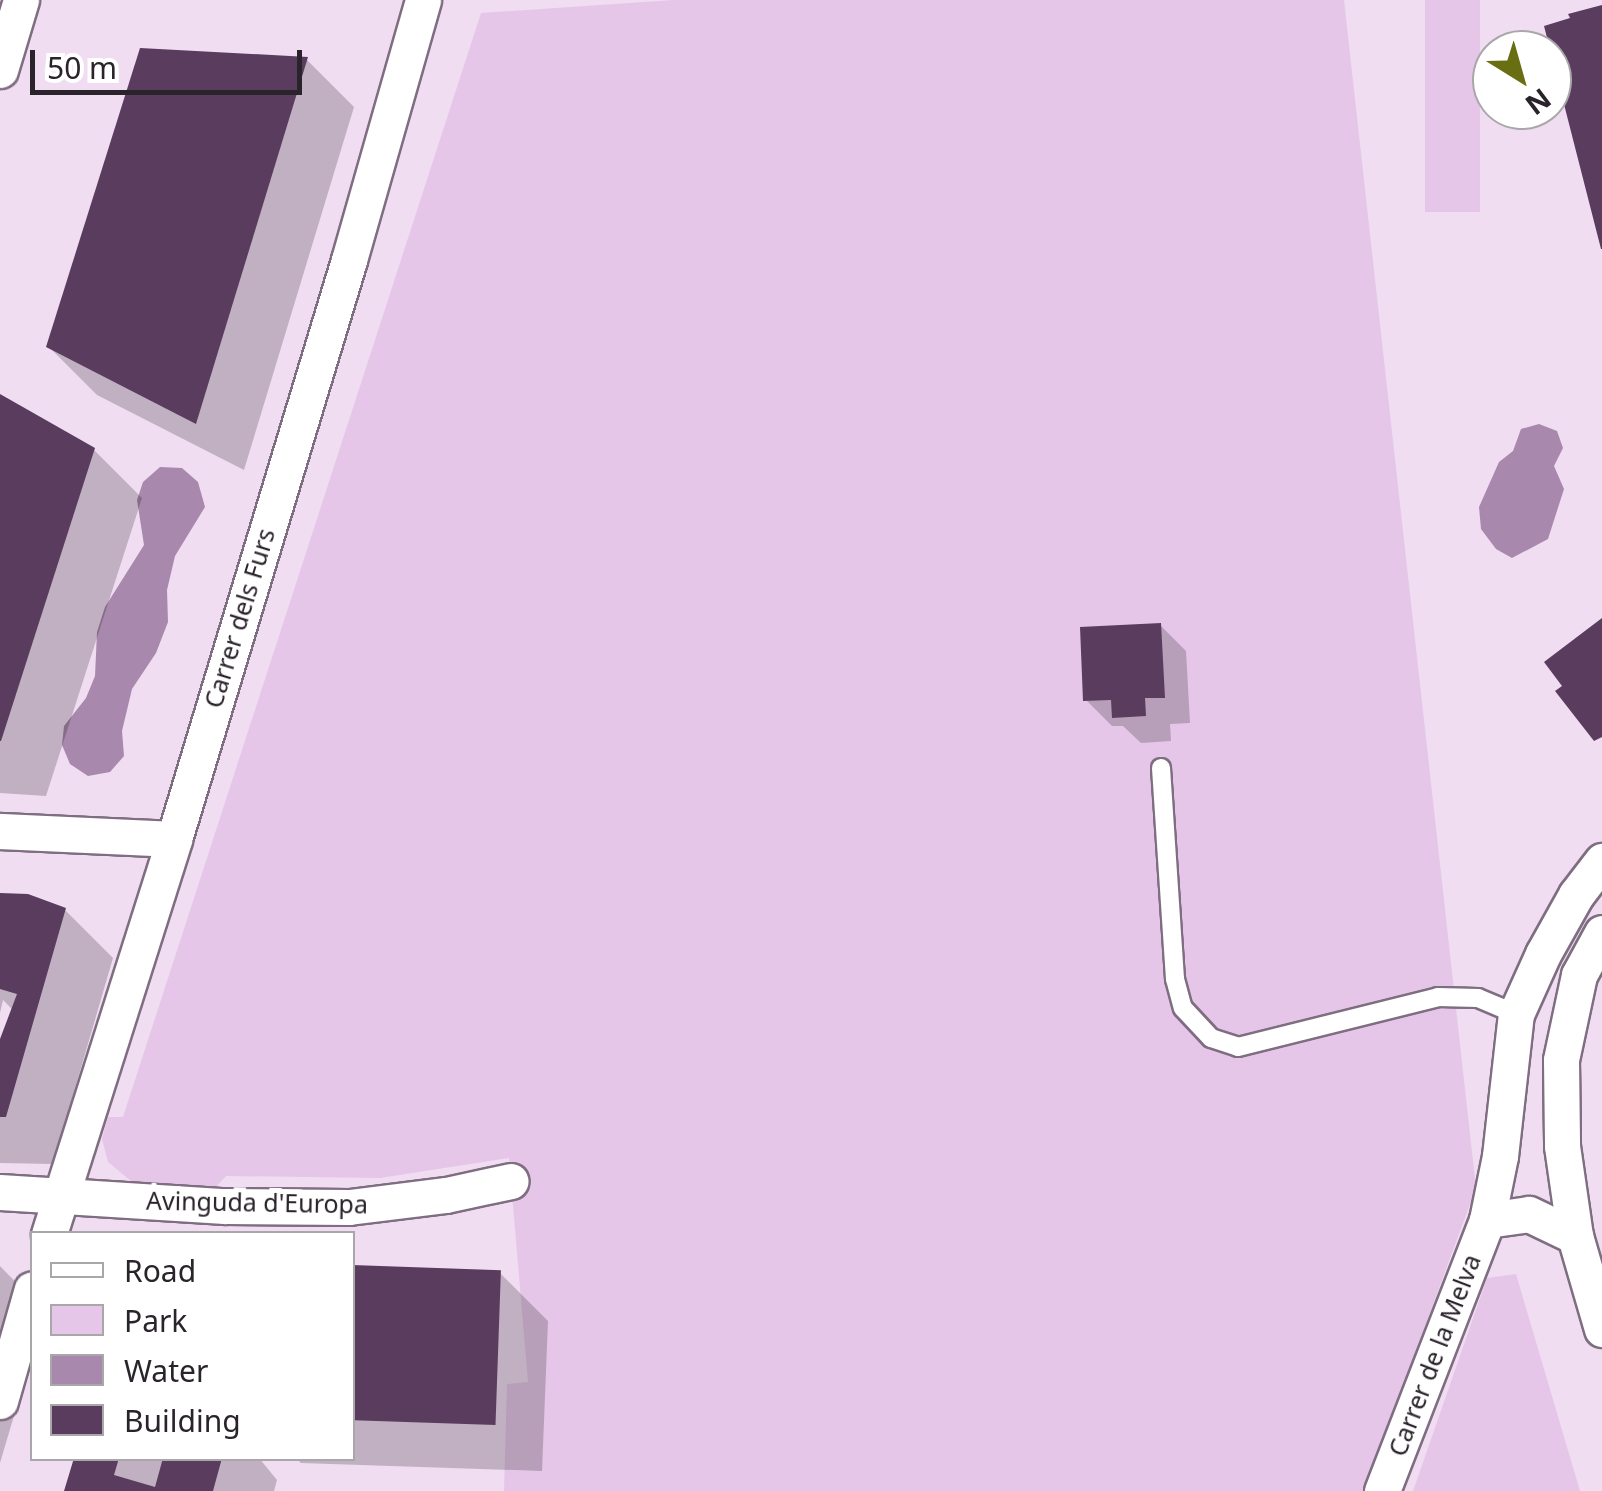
<!DOCTYPE html>
<style>
body{margin:0}
#map{position:relative;width:1602px;height:1491px;overflow:hidden;background:#f0ddf2;font-family:"Noto Sans",sans-serif}
div>[style]{position:absolute}
.green>*{inset:0;background:#e5c6e8;transform-origin:0 0}
.water>*{inset:0;background:#a988ad}
.shadow>*{inset:0;background:#0003}
.building>*{inset:0;background:#5a3c5e;transform-origin:0 0}
.roads{filter:drop-shadow(2px 0 #7f6d81) drop-shadow(-2px 0 #7f6d81) drop-shadow(0 2px #7f6d81) drop-shadow(0 -2px #7f6d81)}
.service>*{height:18px;margin:-9px;padding:0 9px;transform-origin:9px;border-radius:9px;background:#fff}
.minor>*{height:35px;margin:-17.5px;padding:0 17.5px;transform-origin:17.5px;border-radius:17.5px;background:#fff}
span{translate:-50% -50%;white-space:nowrap;text-align:center;line-height:1.15;-webkit-text-stroke:10px #fff;paint-order:stroke}
.street-label{font-size:25px;color:#2a232b}
.legend{position:absolute;left:30px;top:1231px;width:325px;height:230px;box-sizing:border-box;background:#fff;border:2px solid #aaa7aa;margin:0;padding:12px 18px;list-style:none;font-size:30px;color:#2a232b}
.legend li{display:flex;align-items:center;gap:20px;height:50px}
.legend b{width:50px;border:2px solid #aaa7aa}
.north{position:absolute;left:1472px;top:30px;width:100px;height:100px;box-sizing:border-box;background:#fff;border:2px solid #aaa7aa;border-radius:50%;rotate:143deg;font-size:28px;font-weight:700;line-height:40px;text-align:center;color:#2a232b}
.north::after{content:'';display:block;margin:auto;width:35px;height:45px;background:#696e13;clip-path:polygon(50% 0,100% 100%,50% 72%,0 100%)}
.scale{position:absolute;left:30px;top:50px;width:272px;height:45px;box-sizing:border-box;border:5px solid #2a232b;border-top:0;padding-left:12px;font-size:30px;line-height:35px;white-space:nowrap;color:#2a232b;-webkit-text-stroke:8px #fff;paint-order:stroke}
</style>
<div id="map">
<div class="green">
<i style="clip-path:polygon(673px 0,1344px 0,1476px 1188px,1364px 1491px,504px 1491px,507px 1384px,528px 1382px,509px 1158px,380px 1178px,226px 1176px,213px 1190px,137px 1186px,108px 1162px,102px 1139px,108px 1117px,123px 1117px,481px 13px)"></i>
<i style="left:1425px;top:0;width:55px;height:212px"></i>
<i style="clip-path:polygon(1516px 1274px,1580px 1491px,1413px 1491px,1487px 1278px)"></i>
</div>
<div class="water">
<i style="clip-path:polygon(1539px 424px,1557px 431px,1563px 448px,1554px 466px,1564px 489px,1548px 539px,1512px 558px,1496px 549px,1481px 529px,1479px 507px,1499px 462px,1513px 451px,1521px 429px)"></i>
<i style="clip-path:polygon(160px 467px,182px 468px,198px 482px,205px 507px,175px 556px,167px 590px,168px 622px,156px 653px,132px 689px,122px 731px,124px 756px,110px 772px,88px 776px,70px 764px,62px 745px,64px 726px,86px 698px,95px 676px,97px 632px,105px 607px,144px 545px,137px 500px,143px 482px)"></i>
</div>
<div class="shadow">
<i style="clip-path:polygon(306px 59px,354px 107px,244px 470px,97px 395px,49px 347px)"></i>
<i style="clip-path:polygon(0 397px,94px 450px,142px 498px,46px 796px,0 793px)"></i>
<i style="clip-path:polygon(1160px 625px,1186px 651px,1190px 723px,1170px 724px,1171px 741px,1141px 743px,1123px 726px,1112px 726px,1086px 700px)"></i>
<i style="clip-path:polygon(0 896px,65px 910px,113px 958px,53px 1164px,0 1163px,0 1041px,14px 1011px,3px 1000px,0 1013px)"></i>
<i style="clip-path:polygon(0 1266px,32px 1299px,32px 1355px,0 1463px)"></i>
<i style="clip-path:polygon(352px 1268px,500px 1273px,548px 1321px,542px 1471px,301px 1463px,296px 1458px,352px 1458px)"></i>
<i style="clip-path:polygon(77px 1458px,259px 1458px,277px 1480px,274px 1491px,67px 1491px)"></i>
</div>
<div class="building">
<i style="clip-path:polygon(1602px 5px,1602px 249px,1601px 249px,1544px 26px,1570px 18px,1568px 14px)"></i>
<i style="clip-path:polygon(140px 48px,308px 57px,196px 424px,46px 347px)"></i>
<i style="clip-path:polygon(0 394px,95px 448px,1px 741px,0 741px)"></i>
<i style="clip-path:polygon(1602px 618px,1602px 737px,1594px 741px,1555px 691px,1562px 686px,1544px 662px)"></i>
<i style="clip-path:polygon(1161px 623px,1165px 698px,1145px 698px,1146px 716px,1112px 718px,1111px 700px,1083px 701px,1080px 627px)"></i>
<i style="clip-path:polygon(0 893px,28px 894px,66px 908px,6px 1117px,0 1117px,0 1039px,17px 994px,0 989px)"></i>
<i style="left:352px;top:1265px;width:149px;height:155px;rotate:2deg"></i>
<i style="clip-path:polygon(74px 1458px,119px 1458px,114px 1475px,155px 1487px,163px 1458px,222px 1458px,213px 1491px,64px 1491px)"></i>
</div>
<div class="roads">
<div class="service">
<i style="left:1161px;top:768px;width:211px;rotate:86.2deg"></i>
<i style="left:1175px;top:979px;width:30px;rotate:75deg"></i>
<i style="left:1183px;top:1008px;width:41px;rotate:47deg"></i>
<i style="left:1211px;top:1038px;width:28px;rotate:18deg"></i>
<i style="left:1238px;top:1047px;width:206px;rotate:-14deg"></i>
<i style="left:1438px;top:997px;width:40px;rotate:1.4deg"></i>
<i style="left:1478px;top:998px;width:41px;rotate:22.8deg"></i>
</div>
<div class="minor">
<i style="left:0;top:70px;width:73px;rotate:-73.3deg"></i>
<i style="left:0;top:831px;width:174px;rotate:2.6deg"></i>
<i style="left:1602px;top:933px;width:48px;rotate:118.7deg"></i>
<i style="left:1579px;top:975px;width:87px;rotate:102deg"></i>
<i style="left:1561px;top:1060px;width:86px;rotate:89.3deg"></i>
<i style="left:1562px;top:1146px;width:91px;rotate:81.8deg"></i>
<i style="left:1575px;top:1236px;width:97px;rotate:73.8deg"></i>
<i style="left:0;top:1192px;width:225px;rotate:3.6deg"></i>
<i style="left:225px;top:1206px;width:124px;rotate:0.5deg"></i>
<i style="left:349px;top:1207px;width:98px;rotate:-7.1deg"></i>
<i style="left:446px;top:1195px;width:66px;rotate:-12.2deg"></i>
<i style="left:1487px;top:1220px;width:65px;rotate:-78.5deg"></i>
<i style="left:1500px;top:1156px;width:143px;rotate:-83.6deg"></i>
<i style="left:1516px;top:1014px;width:66px;rotate:-65.8deg"></i>
<i style="left:1543px;top:954px;width:68px;rotate:-60.8deg"></i>
<i style="left:1576px;top:895px;width:43px;rotate:-52.6deg"></i>
<i style="left:49px;top:1234px;width:414px;rotate:-72.4deg"></i>
<i style="left:174px;top:839px;width:605px;rotate:-73.18deg"></i>
<i style="left:349px;top:260px;width:270px;rotate:-74.1deg"></i>
<i style="left:0;top:1401px;width:116px;rotate:-74.1deg"></i>
<i style="left:1382px;top:1491px;width:291px;rotate:-68.8deg"></i>
<i style="left:1487px;top:1220px;width:42px;rotate:-8.1deg"></i>
<i style="left:1529px;top:1214px;width:51px;rotate:25.6deg"></i>
</div>
</div>
<div class="street-label">
<span style="left:239px;top:618px;rotate:-73deg">Carrer dels Furs</span>
<span style="left:257px;top:1202px;rotate:1deg">Avinguda d'Europa</span>
<span style="left:1434px;top:1355px;rotate:-69deg">Carrer de la Melva</span>
</div>
<ul class="legend">
<li><b style="height:12px;background:#fff"></b>Road</li>
<li><b style="height:28px;background:#e5c6e8"></b>Park</li>
<li><b style="height:28px;background:#a988ad"></b>Water</li>
<li><b style="height:28px;background:#5a3c5e"></b>Building</li>
</ul>
<div class="north">N</div>
<div class="scale">50 m</div>
</div>
